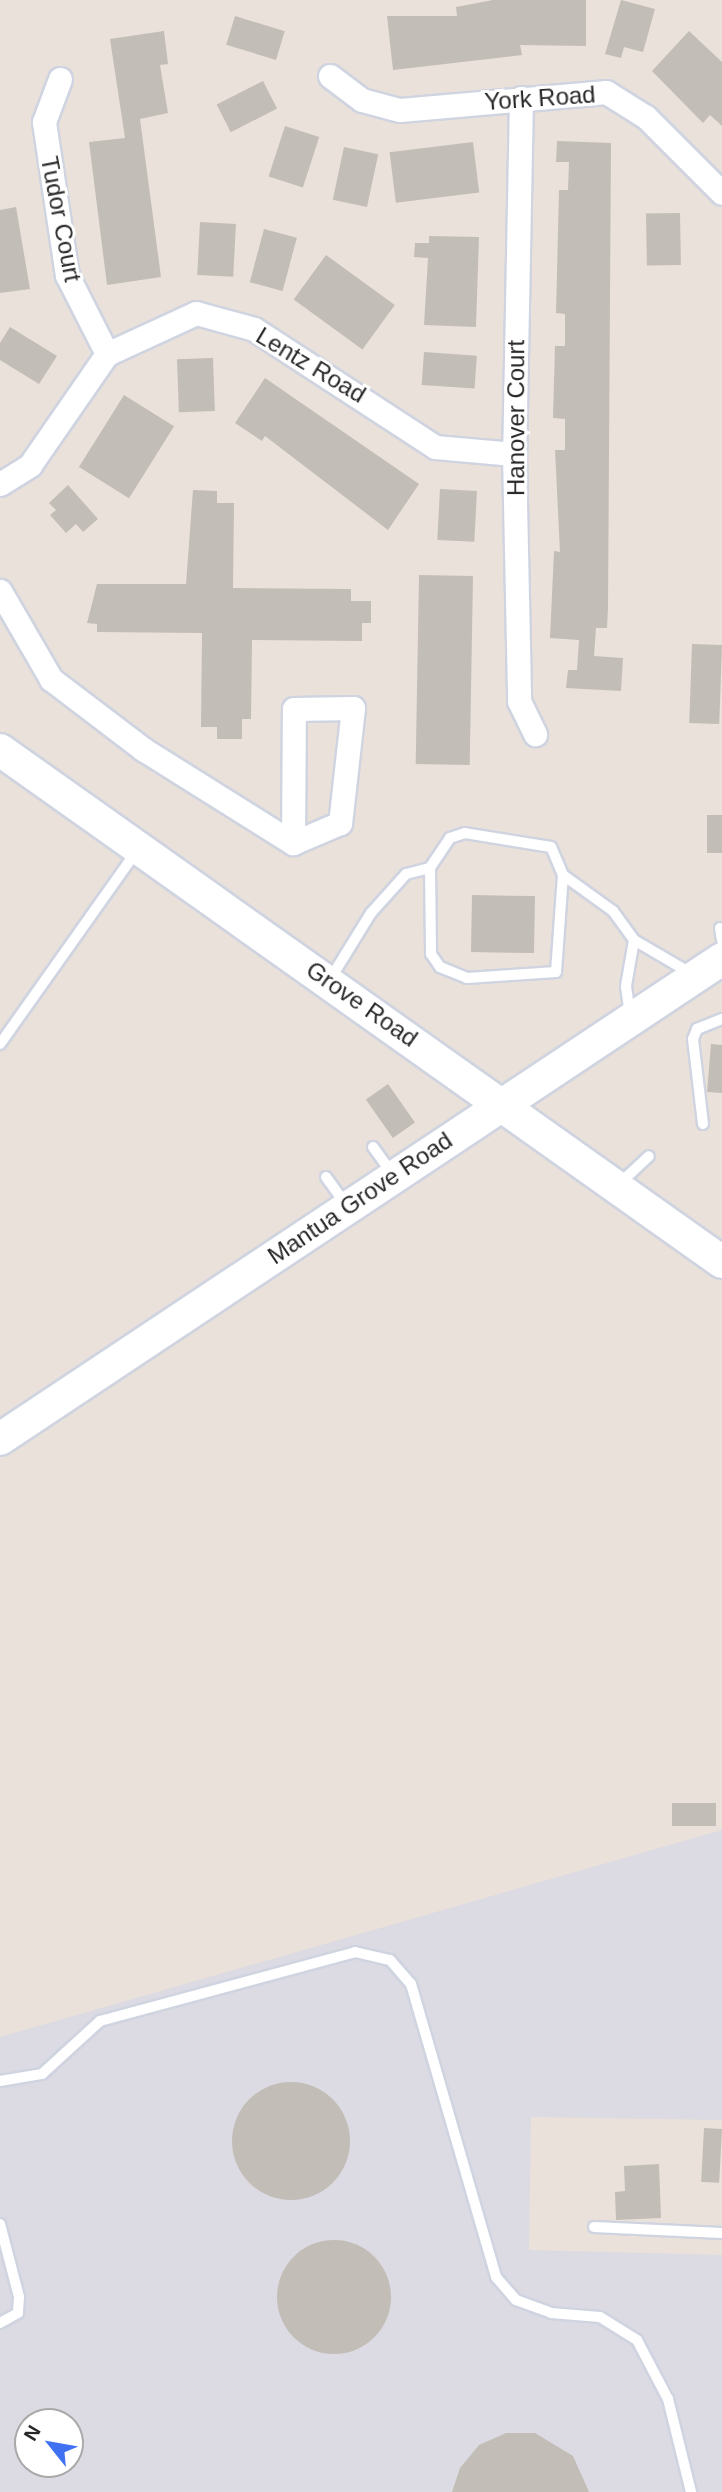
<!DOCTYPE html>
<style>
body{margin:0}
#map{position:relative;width:722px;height:2492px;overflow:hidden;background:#eae1da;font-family:Arial,sans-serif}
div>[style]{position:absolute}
.industrial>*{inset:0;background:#dcdae2}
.building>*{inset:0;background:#c2bdb6;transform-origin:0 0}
.round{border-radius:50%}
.roads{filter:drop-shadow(2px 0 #cfd4e0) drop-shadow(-2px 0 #cfd4e0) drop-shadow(0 2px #cfd4e0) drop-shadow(0 -2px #cfd4e0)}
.service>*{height:10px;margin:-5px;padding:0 5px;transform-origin:5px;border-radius:5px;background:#fff}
.minor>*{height:23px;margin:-11.5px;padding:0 11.5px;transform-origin:11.5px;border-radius:11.5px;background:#fff}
.secondary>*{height:32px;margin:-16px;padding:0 16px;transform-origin:16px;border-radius:16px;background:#fff}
span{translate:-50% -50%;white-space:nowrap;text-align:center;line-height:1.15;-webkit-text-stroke:6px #fff;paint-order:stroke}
.street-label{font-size:24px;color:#282828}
.north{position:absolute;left:14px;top:2408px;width:70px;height:70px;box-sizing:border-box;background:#fff;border:2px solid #a9a9a9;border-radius:50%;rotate:301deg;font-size:19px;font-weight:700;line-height:28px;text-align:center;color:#282828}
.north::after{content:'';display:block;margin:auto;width:24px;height:32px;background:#3f71f2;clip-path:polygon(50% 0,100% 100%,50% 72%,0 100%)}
</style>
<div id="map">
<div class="industrial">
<i style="clip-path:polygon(evenodd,722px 1830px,722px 2120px,531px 2117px,529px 2250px,722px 2255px,722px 2492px,0 2492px,0 2037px,722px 1830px,28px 2422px,70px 2422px,70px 2464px,28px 2464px,28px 2422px)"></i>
</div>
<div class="building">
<i style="clip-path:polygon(493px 0,586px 0,586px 46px,520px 45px,522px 55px,393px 70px,387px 16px,457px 16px,456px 7px)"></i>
<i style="clip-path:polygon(621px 0,655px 9px,643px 52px,624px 47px,621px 58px,605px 54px)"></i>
<i style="left:235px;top:16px;width:52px;height:30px;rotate:17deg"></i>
<i style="clip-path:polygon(164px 31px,168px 64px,160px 65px,168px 113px,140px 119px,161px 277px,107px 285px,89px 142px,125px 138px,110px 39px)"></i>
<i style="clip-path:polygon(689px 31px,722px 62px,722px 126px,710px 115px,703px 123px,652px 71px)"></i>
<i style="left:263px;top:81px;width:31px;height:52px;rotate:63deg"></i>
<i style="left:285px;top:126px;width:36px;height:53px;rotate:18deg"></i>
<i style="clip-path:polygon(557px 141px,611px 143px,608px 608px,607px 628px,596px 628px,594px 656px,623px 658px,621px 691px,566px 688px,568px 670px,577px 670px,579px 640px,550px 638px,554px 551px,560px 552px,555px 450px,565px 450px,565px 419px,553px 418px,555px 346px,565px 346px,565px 314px,556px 313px,559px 190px,568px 190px,569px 162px,556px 162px)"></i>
<i style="left:473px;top:142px;width:51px;height:84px;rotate:83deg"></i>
<i style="left:344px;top:147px;width:35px;height:54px;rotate:12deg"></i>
<i style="clip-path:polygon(16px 207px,30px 289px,0 293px,0 210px)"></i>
<i style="left:680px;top:213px;width:52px;height:34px;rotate:89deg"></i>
<i style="left:200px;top:222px;width:36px;height:53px;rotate:3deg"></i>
<i style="left:264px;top:229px;width:34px;height:55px;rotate:15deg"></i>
<i style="clip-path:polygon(429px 236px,479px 237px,476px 327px,424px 325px,428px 258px,414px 257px,415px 243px,429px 243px)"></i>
<i style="left:326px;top:255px;width:85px;height:55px;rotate:36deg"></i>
<i style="clip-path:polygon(10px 327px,57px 356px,39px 384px,0 360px,0 343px)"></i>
<i style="left:424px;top:352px;width:53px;height:33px;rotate:4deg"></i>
<i style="left:213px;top:358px;width:53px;height:36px;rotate:88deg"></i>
<i style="clip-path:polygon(265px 378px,419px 484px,388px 530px,265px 436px,262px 441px,235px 423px)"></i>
<i style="left:124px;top:395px;width:59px;height:85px;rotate:32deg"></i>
<i style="clip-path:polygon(68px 485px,98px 519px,83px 532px,76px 524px,66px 533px,50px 515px,56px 510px,49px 503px)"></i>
<i style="left:440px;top:489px;width:37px;height:51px;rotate:3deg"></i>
<i style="clip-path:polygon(193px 490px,217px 491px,217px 503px,234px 503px,233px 588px,351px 589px,351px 601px,371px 601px,371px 623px,362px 623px,362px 641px,252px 640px,251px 719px,242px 719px,242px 739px,217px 739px,217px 727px,201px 727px,202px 633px,97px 632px,97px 624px,87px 623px,97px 584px,186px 584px)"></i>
<i style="left:419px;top:575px;width:54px;height:189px;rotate:1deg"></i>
<i style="left:692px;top:644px;width:30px;height:79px;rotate:2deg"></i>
<i style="left:707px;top:815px;width:15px;height:38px"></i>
<i style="left:472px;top:895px;width:63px;height:57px;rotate:1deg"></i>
<i style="clip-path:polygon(711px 1044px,722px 1045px,722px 1093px,707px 1092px)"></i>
<i style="left:388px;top:1084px;width:47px;height:27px;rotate:55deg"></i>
<i style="left:672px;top:1803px;width:44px;height:23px"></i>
<i class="round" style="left:232px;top:2082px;width:118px;height:118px"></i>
<i style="left:704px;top:2128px;width:18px;height:54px;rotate:3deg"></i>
<i style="clip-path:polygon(659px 2164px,661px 2218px,616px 2220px,615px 2192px,625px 2191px,624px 2166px)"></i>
<i class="round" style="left:277px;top:2240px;width:114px;height:114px"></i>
<i style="clip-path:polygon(535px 2433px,573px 2456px,589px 2492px,452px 2492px,460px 2468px,479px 2445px,506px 2433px)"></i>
</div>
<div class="roads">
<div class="service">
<i style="left:563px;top:875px;width:62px;rotate:35.8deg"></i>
<i style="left:613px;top:911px;width:36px;rotate:54deg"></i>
<i style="left:720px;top:928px;width:13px;rotate:81deg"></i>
<i style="left:329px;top:981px;width:80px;rotate:-58.3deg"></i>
<i style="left:371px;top:913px;width:52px;rotate:-48.1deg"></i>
<i style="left:406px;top:874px;width:25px;rotate:-14deg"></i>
<i style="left:430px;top:868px;width:86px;rotate:89.3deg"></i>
<i style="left:431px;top:954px;width:16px;rotate:55deg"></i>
<i style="left:440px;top:967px;width:29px;rotate:22deg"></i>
<i style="left:467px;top:978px;width:89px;rotate:-3.9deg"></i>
<i style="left:556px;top:972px;width:97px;rotate:-85.9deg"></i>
<i style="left:563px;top:875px;width:30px;rotate:-113deg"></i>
<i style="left:551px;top:847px;width:87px;rotate:-170.8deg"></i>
<i style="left:465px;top:833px;width:16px;rotate:162deg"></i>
<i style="left:450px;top:838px;width:36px;rotate:124deg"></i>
<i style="left:630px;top:1015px;width:29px;rotate:-98deg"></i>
<i style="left:626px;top:986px;width:47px;rotate:-80.1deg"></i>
<i style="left:634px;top:940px;width:69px;rotate:30.3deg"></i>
<i style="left:0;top:1044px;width:239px;rotate:-54.7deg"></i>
<i style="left:703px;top:1124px;width:86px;rotate:-96.7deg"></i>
<i style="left:693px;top:1039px;width:11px;rotate:-68deg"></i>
<i style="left:697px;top:1029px;width:27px;rotate:-22deg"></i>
<i style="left:373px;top:1147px;width:32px;rotate:54deg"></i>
<i style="left:326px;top:1177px;width:36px;rotate:54deg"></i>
<i style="left:618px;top:1185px;width:42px;rotate:-43.1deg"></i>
<i style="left:0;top:2081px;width:43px;rotate:-9.5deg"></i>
<i style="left:42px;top:2074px;width:79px;rotate:-42.4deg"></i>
<i style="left:100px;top:2021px;width:264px;rotate:-15.1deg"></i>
<i style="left:355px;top:1952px;width:36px;rotate:13deg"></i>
<i style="left:390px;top:1960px;width:32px;rotate:49deg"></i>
<i style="left:411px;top:1984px;width:305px;rotate:73.8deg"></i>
<i style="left:496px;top:2277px;width:30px;rotate:49deg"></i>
<i style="left:516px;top:2300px;width:37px;rotate:20deg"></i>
<i style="left:551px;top:2313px;width:49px;rotate:4.7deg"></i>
<i style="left:600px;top:2317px;width:44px;rotate:31.9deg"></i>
<i style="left:637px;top:2340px;width:67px;rotate:62.3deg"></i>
<i style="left:668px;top:2399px;width:96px;rotate:76.1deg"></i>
<i style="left:0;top:2224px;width:75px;rotate:75.4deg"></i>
<i style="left:19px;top:2297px;width:16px;rotate:94deg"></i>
<i style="left:18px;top:2313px;width:21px;rotate:151deg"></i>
<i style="left:594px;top:2227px;width:128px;rotate:2.7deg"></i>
</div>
<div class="minor">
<i style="left:330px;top:76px;width:40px;rotate:37deg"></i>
<i style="left:362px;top:100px;width:39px;rotate:15deg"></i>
<i style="left:400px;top:110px;width:207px;rotate:-5deg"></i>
<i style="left:606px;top:92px;width:47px;rotate:32deg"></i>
<i style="left:646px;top:117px;width:107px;rotate:45deg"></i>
<i style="left:60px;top:79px;width:46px;rotate:110.4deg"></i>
<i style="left:44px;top:122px;width:155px;rotate:81.5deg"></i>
<i style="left:67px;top:275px;width:89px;rotate:63.1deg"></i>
<i style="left:521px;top:98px;width:356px;rotate:91.1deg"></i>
<i style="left:514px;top:454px;width:247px;rotate:88.8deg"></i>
<i style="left:519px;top:701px;width:37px;rotate:64deg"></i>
<i style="left:0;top:484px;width:36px;rotate:-32deg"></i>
<i style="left:30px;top:465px;width:135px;rotate:-55.3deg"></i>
<i style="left:107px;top:354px;width:98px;rotate:-24.7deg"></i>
<i style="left:196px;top:313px;width:60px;rotate:15.4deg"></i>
<i style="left:254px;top:329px;width:216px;rotate:33.1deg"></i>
<i style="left:435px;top:447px;width:79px;rotate:5.1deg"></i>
<i style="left:0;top:591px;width:102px;rotate:59.9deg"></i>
<i style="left:51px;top:679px;width:116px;rotate:37.3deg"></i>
<i style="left:143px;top:749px;width:177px;rotate:32.1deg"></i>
<i style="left:353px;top:708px;width:116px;rotate:96.4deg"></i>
<i style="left:340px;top:823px;width:51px;rotate:156.9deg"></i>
<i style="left:293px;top:843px;width:134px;rotate:-89.6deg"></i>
<i style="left:294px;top:709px;width:59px;rotate:-1deg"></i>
</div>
<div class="secondary">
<i style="left:0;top:750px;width:885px;rotate:35.34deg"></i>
<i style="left:0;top:1439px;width:867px;rotate:-33.62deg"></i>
</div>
</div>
<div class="street-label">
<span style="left:540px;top:98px;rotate:-4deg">York Road</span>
<span style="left:61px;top:219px;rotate:79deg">Tudor Court</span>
<span style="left:311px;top:365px;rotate:31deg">Lentz Road</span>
<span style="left:516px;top:418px;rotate:-90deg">Hanover Court</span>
<span style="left:362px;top:1004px;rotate:35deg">Grove Road</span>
<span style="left:360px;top:1198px;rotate:-34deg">Mantua Grove Road</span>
</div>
<div class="north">N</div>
</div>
